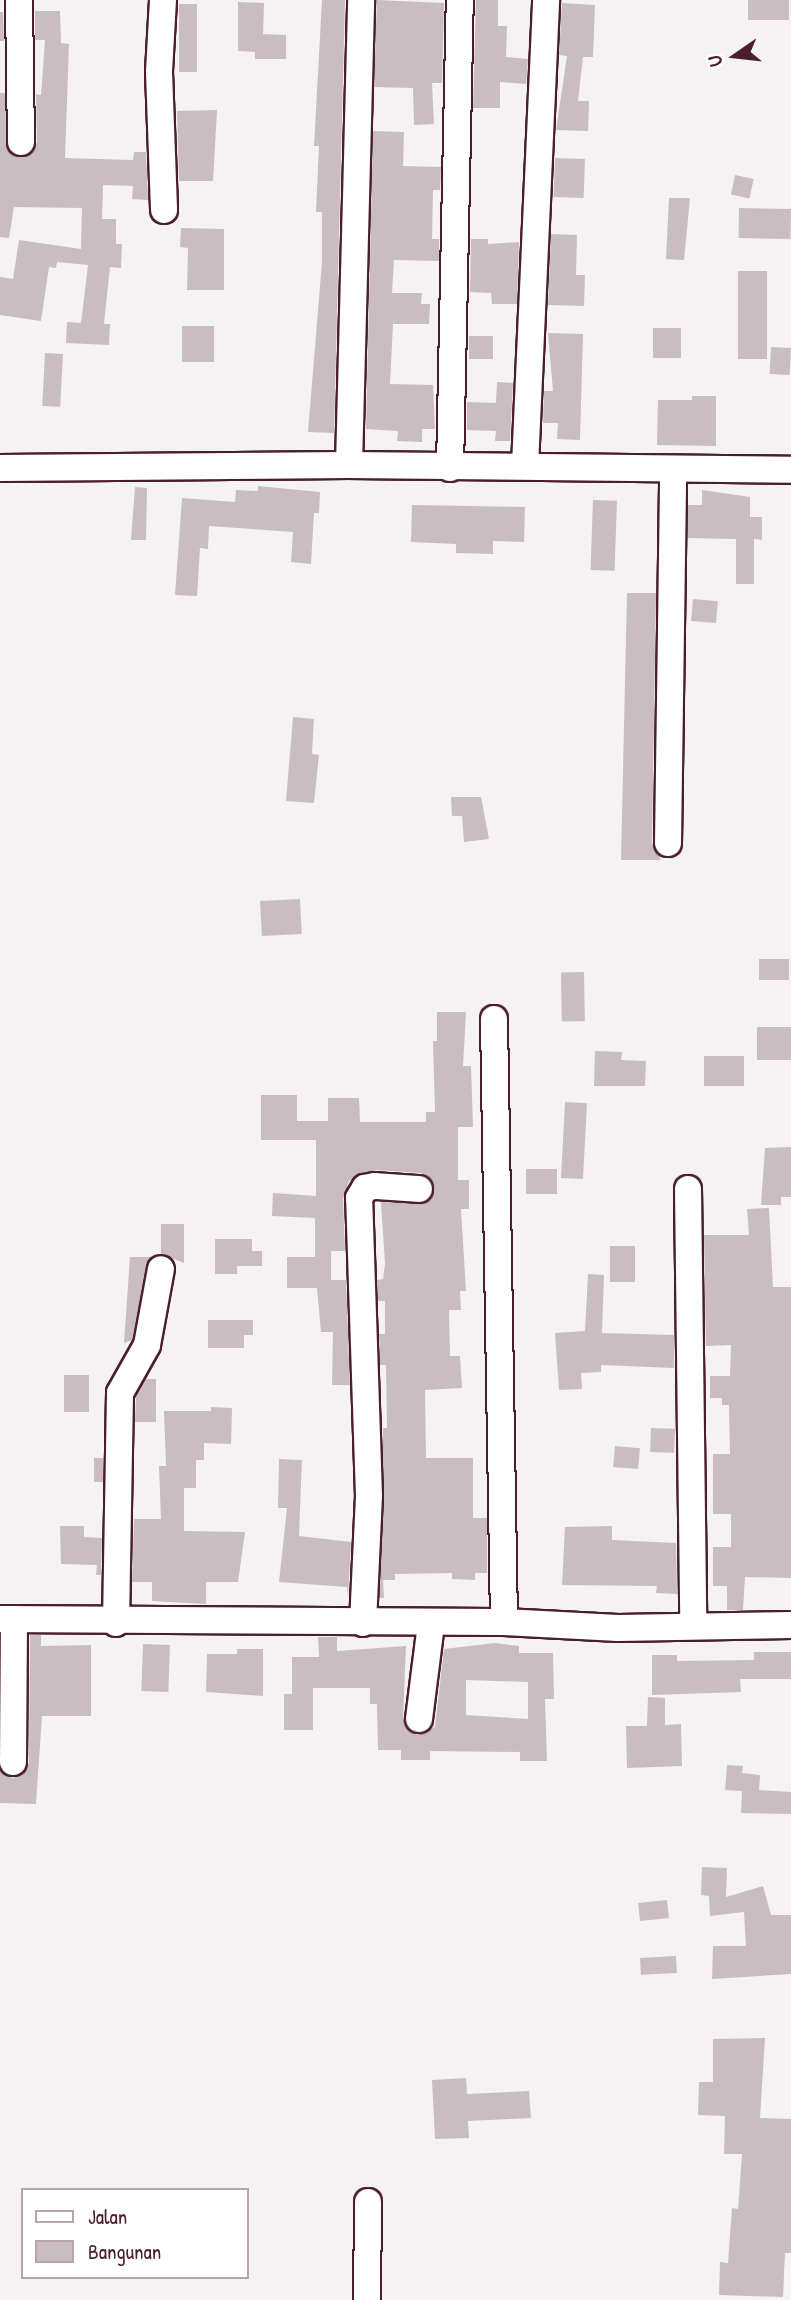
<!DOCTYPE html>
<style>
body{margin:0}
#map{position:relative;width:791px;height:2300px;overflow:hidden;background:#f4f2f2;font-family:"Patrick Hand",sans-serif}
div>[style]{position:absolute}
.building>*{inset:0;background:#cabdc1;transform-origin:0 0}
.roads{filter:drop-shadow(2px 0 #4a1f2b) drop-shadow(-2px 0 #4a1f2b) drop-shadow(0 2px #4a1f2b) drop-shadow(0 -2px #4a1f2b)}
.minor>*{height:26px;margin:-13px;padding:0 13px;transform-origin:13px;border-radius:13px;background:#fff}
span{translate:-50% -50%;white-space:nowrap;text-align:center;line-height:1.15;-webkit-text-stroke:6px #fff;paint-order:stroke}
.legend{position:absolute;left:21px;top:2188px;width:228px;height:91px;box-sizing:border-box;background:#fff;border:2px solid #b7a5aa;margin:0;padding:9px 12px;list-style:none;font-size:21px;color:#4a1f2b}
.legend li{display:flex;align-items:center;gap:14px;height:35px}
.legend b{width:35px;border:2px solid #b7a5aa}
.north{position:absolute;left:700px;top:21px;width:70px;height:70px;-webkit-text-stroke:5px #fff;paint-order:stroke;rotate:256deg;font-size:19px;font-weight:700;line-height:28px;text-align:center;color:#4a1f2b}
.north::after{content:'';display:block;margin:auto;width:24px;height:32px;background:#4a1f2b;clip-path:polygon(50% 0,100% 100%,50% 72%,0 100%)}
</style>
<div id="map">
<div class="building">
<i style="clip-path:polygon(322px 0,345px 0,334px 433px,308px 432px,322px 262px,322px 212px,316px 212px,319px 146px,314px 146px)"></i>
<i style="clip-path:polygon(377px 0,444px 3px,442px 83px,432px 83px,434px 124px,414px 125px,413px 88px,374px 87px)"></i>
<i style="clip-path:polygon(476px 0,498px 0,498px 26px,507px 26px,506px 57px,528px 59px,526px 84px,500px 82px,500px 108px,473px 108px)"></i>
<i style="left:748px;top:0;width:41px;height:20px"></i>
<i style="clip-path:polygon(238px 2px,264px 3px,263px 34px,286px 35px,286px 59px,255px 59px,255px 52px,238px 51px)"></i>
<i style="clip-path:polygon(562px 3px,595px 5px,593px 57px,583px 57px,578px 101px,589px 101px,588px 131px,556px 130px,567px 56px,559px 55px)"></i>
<i style="left:179px;top:4px;width:18px;height:68px"></i>
<i style="clip-path:polygon(35px 11px,60px 11px,61px 43px,69px 44px,65px 158px,133px 160px,134px 152px,146px 152px,148px 200px,132px 199px,133px 186px,103px 185px,102px 219px,116px 219px,116px 244px,122px 244px,121px 268px,110px 267px,104px 324px,110px 324px,109px 345px,66px 343px,67px 322px,81px 323px,88px 265px,57px 262px,56px 268px,49px 267px,41px 321px,0 315px,0 277px,13px 279px,19px 240px,81px 249px,82px 208px,14px 207px,9px 238px,0 237px,0 93px,5px 93px,7px 149px,14px 156px,28px 156px,37px 142px,36px 94px,41px 95px,45px 40px,35px 40px)"></i>
<i style="clip-path:polygon(0 12px,3px 12px,4px 41px,0 41px)"></i>
<i style="clip-path:polygon(217px 110px,213px 181px,179px 181px,177px 111px)"></i>
<i style="clip-path:polygon(373px 131px,404px 132px,403px 166px,441px 167px,440px 190px,433px 190px,432px 239px,439px 239px,439px 261px,394px 260px,392px 293px,422px 293px,421px 304px,430px 304px,429px 324px,393px 324px,390px 384px,433px 385px,435px 429px,422px 429px,422px 442px,397px 441px,398px 431px,366px 429px)"></i>
<i style="left:555px;top:158px;width:30px;height:39px;rotate:2deg"></i>
<i style="left:735px;top:175px;width:19px;height:20px;rotate:12deg"></i>
<i style="clip-path:polygon(669px 198px,690px 198px,684px 260px,666px 259px)"></i>
<i style="left:739px;top:208px;width:52px;height:30px;rotate:1deg"></i>
<i style="clip-path:polygon(181px 228px,224px 229px,224px 290px,187px 290px,188px 248px,180px 247px)"></i>
<i style="clip-path:polygon(551px 234px,577px 235px,576px 275px,585px 275px,584px 306px,548px 305px)"></i>
<i style="clip-path:polygon(471px 239px,488px 239px,488px 244px,519px 242px,517px 304px,492px 304px,491px 293px,470px 292px)"></i>
<i style="left:738px;top:271px;width:29px;height:88px"></i>
<i style="left:182px;top:326px;width:32px;height:36px"></i>
<i style="left:681px;top:328px;width:30px;height:28px;rotate:90deg"></i>
<i style="clip-path:polygon(548px 333px,583px 334px,580px 440px,557px 439px,558px 423px,543px 423px,544px 391px,553px 391px)"></i>
<i style="left:469px;top:336px;width:24px;height:23px"></i>
<i style="left:771px;top:347px;width:20px;height:27px;rotate:3deg"></i>
<i style="left:45px;top:353px;width:18px;height:53px;rotate:3deg"></i>
<i style="clip-path:polygon(497px 382px,513px 383px,510px 441px,495px 441px,496px 431px,467px 430px,467px 402px,496px 403px)"></i>
<i style="clip-path:polygon(692px 396px,716px 396px,716px 446px,657px 445px,658px 400px,692px 400px)"></i>
<i style="clip-path:polygon(258px 486px,320px 492px,319px 513px,314px 513px,311px 564px,291px 562px,293px 532px,209px 526px,208px 549px,200px 548px,197px 596px,175px 595px,182px 498px,235px 502px,236px 490px,258px 491px)"></i>
<i style="clip-path:polygon(135px 487px,147px 488px,146px 540px,131px 540px)"></i>
<i style="clip-path:polygon(702px 490px,750px 497px,750px 517px,762px 517px,762px 540px,754px 539px,754px 584px,736px 584px,736px 539px,688px 538px,688px 505px,702px 505px)"></i>
<i style="left:593px;top:500px;width:24px;height:70px;rotate:2deg"></i>
<i style="clip-path:polygon(412px 505px,525px 507px,524px 542px,493px 541px,493px 554px,456px 553px,456px 544px,411px 542px)"></i>
<i style="clip-path:polygon(627px 593px,656px 593px,652px 843px,661px 860px,621px 860px)"></i>
<i style="left:693px;top:599px;width:25px;height:22px;rotate:5deg"></i>
<i style="clip-path:polygon(293px 717px,314px 719px,312px 754px,319px 755px,314px 803px,286px 801px)"></i>
<i style="clip-path:polygon(451px 797px,481px 797px,489px 839px,464px 842px,462px 816px,452px 816px)"></i>
<i style="left:300px;top:899px;width:35px;height:40px;rotate:87deg"></i>
<i style="left:759px;top:959px;width:30px;height:21px"></i>
<i style="left:584px;top:972px;width:49px;height:23px;rotate:89deg"></i>
<i style="clip-path:polygon(437px 1012px,466px 1012px,463px 1066px,471px 1066px,473px 1127px,458px 1127px,458px 1180px,469px 1180px,469px 1209px,461px 1209px,466px 1291px,460px 1291px,461px 1310px,449px 1310px,450px 1356px,460px 1356px,462px 1388px,425px 1390px,426px 1458px,473px 1458px,473px 1518px,487px 1518px,487px 1573px,475px 1573px,475px 1580px,452px 1579px,452px 1573px,395px 1574px,395px 1580px,383px 1580px,384px 1598px,380px 1598px,383px 1428px,387px 1428px,386px 1365px,380px 1365px,379px 1334px,385px 1334px,385px 1301px,378px 1301px,377px 1280px,383px 1279px,385px 1264px,381px 1202px,425px 1203px,432px 1197px,433px 1183px,421px 1173px,376px 1170px,349px 1181px,343px 1199px,345px 1251px,331px 1251px,331px 1280px,346px 1280px,350px 1385px,332px 1385px,333px 1332px,321px 1332px,317px 1288px,287px 1288px,287px 1257px,315px 1257px,315px 1218px,272px 1216px,273px 1193px,316px 1196px,316px 1140px,261px 1140px,261px 1095px,297px 1095px,297px 1121px,328px 1121px,328px 1098px,359px 1098px,360px 1122px,426px 1122px,426px 1112px,435px 1112px,433px 1041px,437px 1041px)"></i>
<i style="left:791px;top:1027px;width:33px;height:34px;rotate:90deg"></i>
<i style="clip-path:polygon(595px 1051px,622px 1052px,621px 1060px,646px 1061px,645px 1086px,594px 1086px)"></i>
<i style="left:704px;top:1056px;width:40px;height:30px"></i>
<i style="left:565px;top:1102px;width:22px;height:76px;rotate:3deg"></i>
<i style="clip-path:polygon(791px 1147px,791px 1197px,781px 1197px,781px 1205px,761px 1205px,765px 1148px)"></i>
<i style="left:526px;top:1169px;width:31px;height:25px"></i>
<i style="clip-path:polygon(769px 1208px,773px 1287px,791px 1287px,791px 1578px,745px 1577px,743px 1610px,727px 1610px,727px 1586px,713px 1586px,713px 1547px,731px 1547px,731px 1514px,713px 1514px,713px 1454px,730px 1454px,729px 1405px,722px 1405px,722px 1398px,710px 1398px,710px 1376px,730px 1376px,731px 1345px,706px 1346px,704px 1235px,749px 1235px,747px 1209px)"></i>
<i style="clip-path:polygon(161px 1224px,184px 1224px,184px 1263px,161px 1254px)"></i>
<i style="clip-path:polygon(215px 1239px,252px 1239px,252px 1251px,262px 1251px,262px 1266px,237px 1266px,237px 1274px,215px 1274px)"></i>
<i style="left:610px;top:1246px;width:25px;height:36px"></i>
<i style="clip-path:polygon(130px 1257px,151px 1257px,132px 1340px,124px 1343px)"></i>
<i style="clip-path:polygon(588px 1274px,604px 1275px,602px 1333px,674px 1335px,674px 1368px,601px 1365px,601px 1372px,581px 1373px,582px 1389px,559px 1390px,555px 1333px,585px 1331px)"></i>
<i style="clip-path:polygon(208px 1320px,253px 1320px,253px 1335px,244px 1335px,244px 1348px,208px 1348px)"></i>
<i style="left:64px;top:1375px;width:25px;height:37px"></i>
<i style="clip-path:polygon(146px 1379px,156px 1379px,156px 1422px,135px 1422px,136px 1397px)"></i>
<i style="clip-path:polygon(211px 1407px,232px 1408px,231px 1444px,204px 1443px,204px 1460px,196px 1460px,196px 1488px,184px 1488px,184px 1531px,245px 1532px,238px 1582px,206px 1582px,206px 1604px,152px 1601px,152px 1582px,132px 1582px,134px 1519px,161px 1519px,159px 1466px,166px 1466px,164px 1411px,211px 1411px)"></i>
<i style="left:651px;top:1428px;width:24px;height:24px;rotate:2deg"></i>
<i style="left:615px;top:1446px;width:25px;height:21px;rotate:5deg"></i>
<i style="left:94px;top:1458px;width:9px;height:24px"></i>
<i style="clip-path:polygon(279px 1459px,302px 1460px,299px 1536px,351px 1542px,348px 1597px,347px 1587px,279px 1582px,287px 1508px,278px 1508px)"></i>
<i style="clip-path:polygon(60px 1526px,84px 1526px,84px 1537px,102px 1538px,101px 1575px,96px 1575px,97px 1565px,61px 1564px)"></i>
<i style="clip-path:polygon(612px 1526px,612px 1540px,676px 1543px,677px 1594px,656px 1593px,657px 1586px,562px 1585px,565px 1527px)"></i>
<i style="clip-path:polygon(30px 1635px,41px 1635px,41px 1646px,91px 1645px,91px 1716px,42px 1716px,36px 1804px,0 1803px,0 1771px,12px 1778px,20px 1776px,29px 1763px)"></i>
<i style="clip-path:polygon(evenodd,318px 1637px,337px 1637px,337px 1651px,406px 1646px,403px 1718px,409px 1731px,418px 1735px,435px 1727px,444px 1649px,495px 1643px,519px 1646px,519px 1653px,553px 1653px,554px 1699px,545px 1699px,547px 1761px,520px 1761px,520px 1752px,430px 1751px,430px 1760px,401px 1760px,401px 1750px,378px 1750px,377px 1704px,370px 1704px,370px 1688px,313px 1688px,313px 1730px,284px 1730px,284px 1694px,292px 1694px,292px 1657px,319px 1657px,318px 1637px,466px 1680px,528px 1682px,528px 1719px,466px 1715px,466px 1680px)"></i>
<i style="left:143px;top:1644px;width:27px;height:47px;rotate:2deg"></i>
<i style="clip-path:polygon(237px 1649px,263px 1649px,263px 1696px,206px 1692px,207px 1654px,237px 1654px)"></i>
<i style="clip-path:polygon(754px 1652px,791px 1652px,791px 1679px,740px 1679px,741px 1692px,652px 1695px,652px 1655px,677px 1655px,677px 1661px,754px 1660px)"></i>
<i style="clip-path:polygon(648px 1697px,665px 1698px,665px 1725px,681px 1724px,682px 1766px,627px 1768px,626px 1726px,647px 1726px)"></i>
<i style="clip-path:polygon(727px 1765px,743px 1766px,742px 1773px,760px 1775px,759px 1790px,791px 1792px,791px 1814px,741px 1813px,742px 1791px,725px 1790px)"></i>
<i style="clip-path:polygon(702px 1867px,727px 1868px,726px 1897px,763px 1886px,771px 1915px,791px 1915px,791px 1974px,712px 1979px,713px 1946px,746px 1946px,744px 1912px,710px 1916px,709px 1896px,701px 1895px)"></i>
<i style="left:667px;top:1900px;width:18px;height:29px;rotate:84deg"></i>
<i style="left:676px;top:1956px;width:17px;height:36px;rotate:87deg"></i>
<i style="clip-path:polygon(765px 2038px,760px 2118px,791px 2119px,791px 2253px,785px 2253px,783px 2297px,719px 2295px,720px 2262px,728px 2263px,732px 2208px,738px 2209px,742px 2154px,724px 2154px,725px 2116px,698px 2115px,699px 2082px,713px 2082px,713px 2039px)"></i>
<i style="clip-path:polygon(466px 2078px,467px 2094px,529px 2091px,531px 2118px,468px 2121px,469px 2138px,435px 2139px,432px 2080px)"></i>
</div>
<div class="roads">
<div class="minor">
<i style="left:19px;top:0;width:142px;rotate:89.2deg"></i>
<i style="left:163px;top:0;width:72px;rotate:93.2deg"></i>
<i style="left:159px;top:72px;width:138px;rotate:87.9deg"></i>
<i style="left:349px;top:465px;width:465px;rotate:-88.5deg"></i>
<i style="left:525px;top:466px;width:466px;rotate:-87.4deg"></i>
<i style="left:0;top:468px;width:349px;rotate:-0.5deg"></i>
<i style="left:349px;top:465px;width:442px;rotate:0.6deg"></i>
<i style="left:450px;top:468px;width:468px;rotate:-88.8deg"></i>
<i style="left:668px;top:843px;width:372px;rotate:-89.2deg"></i>
<i style="left:494px;top:1019px;width:603px;rotate:89.05deg"></i>
<i style="left:688px;top:1189px;width:437px;rotate:89.3deg"></i>
<i style="left:0;top:1619px;width:504px;rotate:0.34deg"></i>
<i style="left:504px;top:1622px;width:114px;rotate:3deg"></i>
<i style="left:618px;top:1628px;width:173px;rotate:-1deg"></i>
<i style="left:116px;top:1623px;width:230px;rotate:-89deg"></i>
<i style="left:120px;top:1393px;width:55px;rotate:-60.6deg"></i>
<i style="left:147px;top:1345px;width:77px;rotate:-79.6deg"></i>
<i style="left:363px;top:1623px;width:127px;rotate:-87.3deg"></i>
<i style="left:369px;top:1496px;width:298px;rotate:-91.9deg"></i>
<i style="left:359px;top:1198px;width:12px;rotate:-59deg"></i>
<i style="left:365px;top:1188px;width:10px;rotate:-11deg"></i>
<i style="left:375px;top:1186px;width:44px;rotate:3.9deg"></i>
<i style="left:419px;top:1719px;width:96px;rotate:-82.8deg"></i>
<i style="left:13px;top:1762px;width:143px;rotate:-89.6deg"></i>
<i style="left:367px;top:2300px;width:98px;rotate:-89.4deg"></i>
</div>
</div>
<ul class="legend">
<li><b style="height:9px;background:#fff"></b>Jalan</li>
<li><b style="height:19px;background:#cabdc1"></b>Bangunan</li>
</ul>
<div class="north">U</div>
</div>
